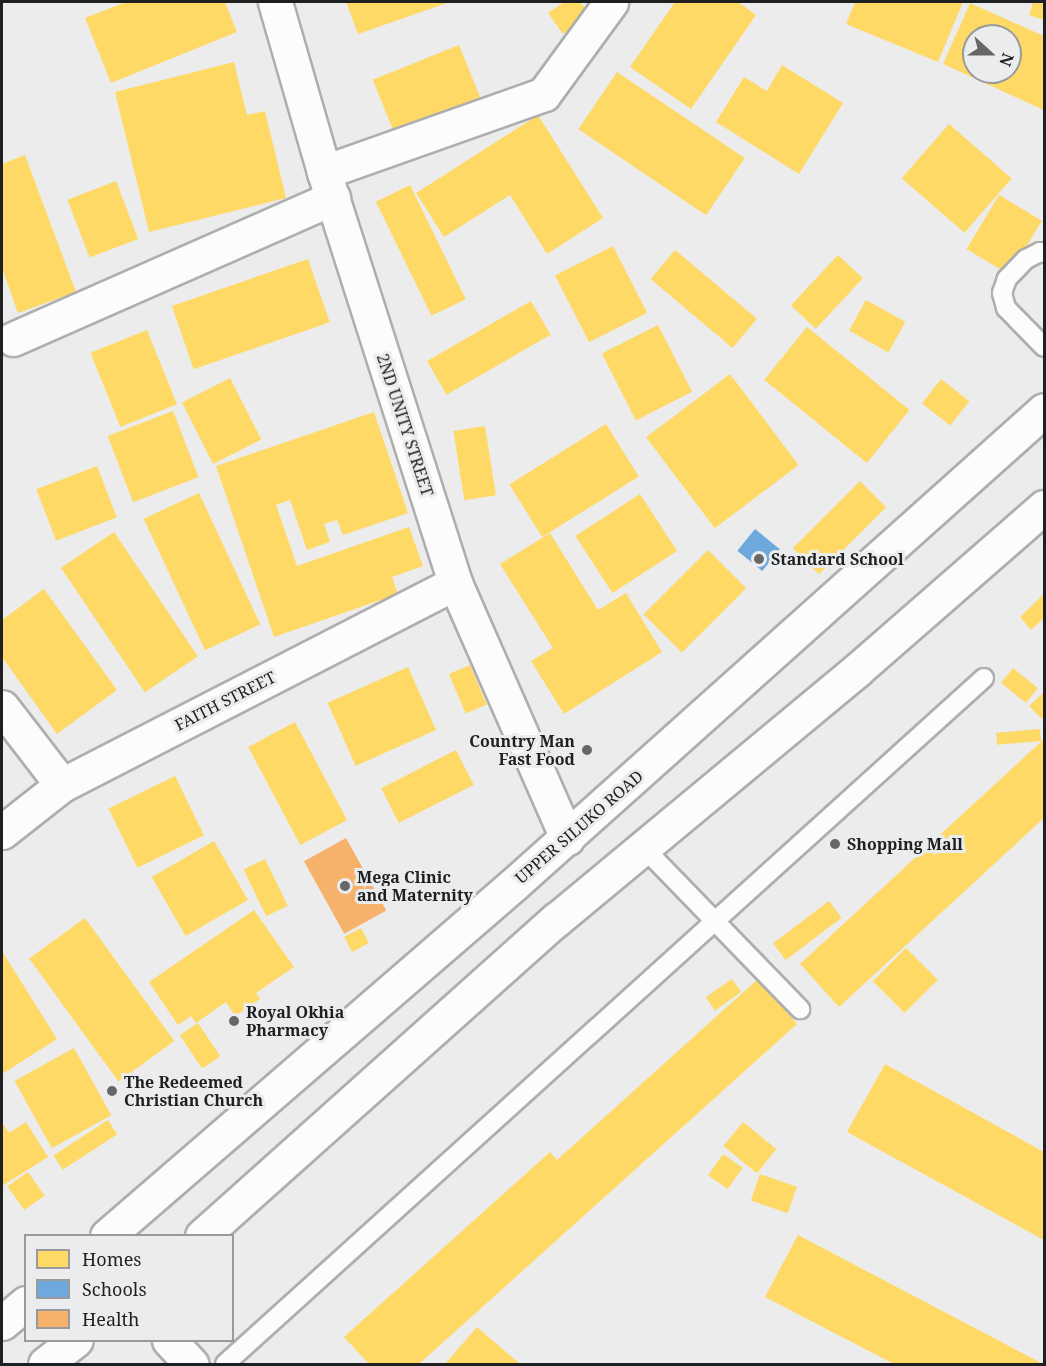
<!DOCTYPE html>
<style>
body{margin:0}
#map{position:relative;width:1046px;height:1366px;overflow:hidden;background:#ececed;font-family:"Noto Serif",serif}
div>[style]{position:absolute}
.homes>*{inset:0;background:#ffd966;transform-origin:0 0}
.schools>*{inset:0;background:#6fa8dc;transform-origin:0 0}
.health>*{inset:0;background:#f6b26b;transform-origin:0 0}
.roads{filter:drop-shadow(2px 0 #aeaeaf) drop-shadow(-2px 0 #aeaeaf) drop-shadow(0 2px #aeaeaf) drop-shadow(0 -2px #aeaeaf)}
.service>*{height:18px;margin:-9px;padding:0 9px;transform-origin:9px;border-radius:9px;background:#fcfcfc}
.minor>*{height:33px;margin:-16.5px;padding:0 16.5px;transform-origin:16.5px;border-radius:16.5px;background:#fcfcfc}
.primary>*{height:33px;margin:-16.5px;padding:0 16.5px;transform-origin:16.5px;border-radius:16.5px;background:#fcfcfc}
.dots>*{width:16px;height:16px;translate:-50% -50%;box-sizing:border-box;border:3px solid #ebecee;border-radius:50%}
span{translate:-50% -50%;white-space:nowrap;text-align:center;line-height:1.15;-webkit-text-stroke:6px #ebecee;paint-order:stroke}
.street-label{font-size:16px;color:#1e1f20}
.poi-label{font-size:16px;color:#1e1f20;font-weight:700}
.left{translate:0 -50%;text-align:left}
.right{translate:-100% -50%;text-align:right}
.frame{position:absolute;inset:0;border:3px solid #1e1f20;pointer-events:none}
.legend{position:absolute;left:24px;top:1234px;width:210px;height:108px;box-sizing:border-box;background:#ebecee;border:2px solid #999a9c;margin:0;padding:8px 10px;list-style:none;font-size:18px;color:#1e1f20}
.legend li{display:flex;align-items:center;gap:12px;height:30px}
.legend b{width:30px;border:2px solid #999a9c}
.north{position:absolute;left:962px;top:24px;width:60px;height:60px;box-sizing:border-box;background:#ebecee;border:2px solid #999a9c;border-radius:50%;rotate:111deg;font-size:16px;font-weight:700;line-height:24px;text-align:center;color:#1e1f20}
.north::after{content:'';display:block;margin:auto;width:21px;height:27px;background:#666768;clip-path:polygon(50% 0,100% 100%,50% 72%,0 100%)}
</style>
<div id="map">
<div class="homes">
<i style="clip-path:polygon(126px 2px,225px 2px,237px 32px,111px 83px,85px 18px)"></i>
<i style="clip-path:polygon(346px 2px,450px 2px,358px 34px)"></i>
<i style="clip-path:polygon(564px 2px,580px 2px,590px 15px,563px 34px,548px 13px)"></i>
<i style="clip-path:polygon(675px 2px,738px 2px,756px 15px,691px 109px,630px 67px)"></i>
<i style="clip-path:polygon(855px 2px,963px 2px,938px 62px,846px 24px)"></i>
<i style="clip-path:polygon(1033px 2px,1044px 2px,1044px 20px,1029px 15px)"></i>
<i style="clip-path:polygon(evenodd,970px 3px,1044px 36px,1044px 110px,943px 64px,970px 3px,974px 36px,1010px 36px,1010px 72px,974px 72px,974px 36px)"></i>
<i style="left:459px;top:45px;width:57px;height:93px;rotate:68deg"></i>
<i style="clip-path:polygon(234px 62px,247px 115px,265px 111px,286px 198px,149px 232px,115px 92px)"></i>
<i style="clip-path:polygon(782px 65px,843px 103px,799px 174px,716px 122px,744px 77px,767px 91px)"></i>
<i style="left:617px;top:72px;width:154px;height:69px;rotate:34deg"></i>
<i style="clip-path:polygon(538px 115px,603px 218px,547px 254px,510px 195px,444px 237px,416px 193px)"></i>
<i style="left:949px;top:124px;width:83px;height:72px;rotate:41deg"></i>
<i style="clip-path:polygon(25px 155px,76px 292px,18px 313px,2px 268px,2px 164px)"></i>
<i style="left:116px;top:181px;width:62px;height:52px;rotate:69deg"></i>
<i style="left:410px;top:185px;width:127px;height:38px;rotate:64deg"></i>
<i style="left:999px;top:195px;width:50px;height:63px;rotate:31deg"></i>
<i style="left:613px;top:246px;width:75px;height:65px;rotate:63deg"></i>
<i style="left:675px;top:250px;width:107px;height:38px;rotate:40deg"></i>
<i style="left:838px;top:255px;width:34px;height:69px;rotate:43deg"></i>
<i style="left:308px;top:259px;width:67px;height:144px;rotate:71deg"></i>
<i style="left:866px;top:300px;width:45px;height:35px;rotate:29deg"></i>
<i style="left:531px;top:301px;width:39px;height:120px;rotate:60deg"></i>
<i style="left:658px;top:325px;width:75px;height:63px;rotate:63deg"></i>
<i style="left:807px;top:327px;width:132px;height:68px;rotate:39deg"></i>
<i style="left:147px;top:330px;width:80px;height:61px;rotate:68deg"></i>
<i style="left:730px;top:374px;width:114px;height:105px;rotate:53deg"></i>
<i style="left:230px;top:378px;width:69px;height:54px;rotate:63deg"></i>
<i style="left:941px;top:379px;width:36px;height:31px;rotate:38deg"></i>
<i style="left:173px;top:411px;width:71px;height:70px;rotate:69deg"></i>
<i style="clip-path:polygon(374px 412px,408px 513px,343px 535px,337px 520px,324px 524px,330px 542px,307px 550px,290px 500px,276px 505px,297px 566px,409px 527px,423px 566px,392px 577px,398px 594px,274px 637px,216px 466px)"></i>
<i style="left:606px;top:424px;width:62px;height:114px;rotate:58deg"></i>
<i style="left:485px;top:426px;width:70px;height:32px;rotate:81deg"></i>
<i style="left:97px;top:466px;width:55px;height:65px;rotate:69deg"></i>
<i style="left:860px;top:481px;width:37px;height:95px;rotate:45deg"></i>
<i style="left:199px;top:493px;width:145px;height:61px;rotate:65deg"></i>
<i style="left:640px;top:494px;width:68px;height:77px;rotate:57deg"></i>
<i style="left:114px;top:532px;width:150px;height:64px;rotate:56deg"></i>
<i style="clip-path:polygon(550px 533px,598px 610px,626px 593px,662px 652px,564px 714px,531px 661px,553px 648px,500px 564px)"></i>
<i style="left:708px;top:550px;width:54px;height:91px;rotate:45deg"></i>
<i style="clip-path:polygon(44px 589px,117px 690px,57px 734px,2px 657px,2px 620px)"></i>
<i style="clip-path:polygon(1044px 594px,1044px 618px,1031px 630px,1020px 617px)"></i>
<i style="left:470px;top:665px;width:43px;height:23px;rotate:67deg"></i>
<i style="left:408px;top:667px;width:69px;height:88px;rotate:66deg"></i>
<i style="left:1013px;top:668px;width:32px;height:19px;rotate:39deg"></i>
<i style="clip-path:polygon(1043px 693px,1044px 716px,1042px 719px,1029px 706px)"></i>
<i style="left:295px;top:722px;width:111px;height:53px;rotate:62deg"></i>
<i style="left:1040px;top:729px;width:12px;height:44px;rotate:85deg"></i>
<i style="clip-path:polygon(1044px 739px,1044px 818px,839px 1007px,800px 964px)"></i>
<i style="left:456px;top:750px;width:39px;height:84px;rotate:63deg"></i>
<i style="left:175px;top:776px;width:66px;height:74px;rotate:64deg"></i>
<i style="left:214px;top:841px;width:68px;height:72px;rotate:60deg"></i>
<i style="left:265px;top:859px;width:52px;height:24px;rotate:64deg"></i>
<i style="left:829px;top:901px;width:21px;height:70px;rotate:53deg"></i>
<i style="clip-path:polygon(254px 910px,294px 967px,256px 993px,260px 999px,235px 1016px,226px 1002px,196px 1023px,191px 1016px,178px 1025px,149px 982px)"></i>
<i style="left:85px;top:918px;width:152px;height:69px;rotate:54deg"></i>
<i style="left:361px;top:928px;width:17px;height:19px;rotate:62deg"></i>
<i style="left:906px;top:948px;width:45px;height:47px;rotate:45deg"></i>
<i style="clip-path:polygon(2px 951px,57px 1039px,2px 1074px)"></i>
<i style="left:732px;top:979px;width:16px;height:32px;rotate:55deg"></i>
<i style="clip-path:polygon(758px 979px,797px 1024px,419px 1364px,369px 1364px,344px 1337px,550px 1152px,557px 1160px)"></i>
<i style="left:198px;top:1023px;width:40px;height:22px;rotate:56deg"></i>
<i style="left:74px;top:1048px;width:77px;height:68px;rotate:61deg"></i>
<i style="clip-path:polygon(885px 1064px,1044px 1152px,1044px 1240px,847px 1132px)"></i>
<i style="left:108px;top:1120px;width:17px;height:65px;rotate:57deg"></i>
<i style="clip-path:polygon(2px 1122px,9px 1133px,26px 1122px,48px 1157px,2px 1186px)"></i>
<i style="left:743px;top:1122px;width:43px;height:31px;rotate:39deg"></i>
<i style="left:723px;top:1154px;width:24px;height:26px;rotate:35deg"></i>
<i style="left:28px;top:1172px;width:29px;height:25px;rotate:55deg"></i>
<i style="left:760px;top:1174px;width:39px;height:28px;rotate:19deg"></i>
<i style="clip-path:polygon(798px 1235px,1043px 1364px,894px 1364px,765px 1297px)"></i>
<i style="clip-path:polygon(477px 1327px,520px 1364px,445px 1364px)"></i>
</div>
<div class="schools">
<i style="left:755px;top:529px;width:32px;height:28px;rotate:39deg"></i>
</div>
<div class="health">
<i style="left:346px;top:838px;width:83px;height:48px;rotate:61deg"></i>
</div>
<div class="roads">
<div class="service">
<i style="left:1044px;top:253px;width:4px;rotate:-166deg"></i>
<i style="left:1040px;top:252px;width:16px;rotate:153deg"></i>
<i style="left:1026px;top:259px;width:28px;rotate:134deg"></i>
<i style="left:1007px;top:279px;width:15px;rotate:110deg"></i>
<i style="left:1002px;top:293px;width:16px;rotate:75deg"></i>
<i style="left:1006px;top:308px;width:54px;rotate:45.7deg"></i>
<i style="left:643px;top:847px;width:226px;rotate:45.9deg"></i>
<i style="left:225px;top:1364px;width:1023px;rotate:-42.11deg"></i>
</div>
<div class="minor">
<i style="left:275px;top:2px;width:177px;rotate:73.9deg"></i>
<i style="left:324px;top:172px;width:431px;rotate:72.3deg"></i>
<i style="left:455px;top:583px;width:279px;rotate:66.3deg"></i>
<i style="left:324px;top:172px;width:233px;rotate:-19.5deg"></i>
<i style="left:544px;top:94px;width:114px;rotate:-53.9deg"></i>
<i style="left:13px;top:339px;width:350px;rotate:-23.8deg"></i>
<i style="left:2px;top:707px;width:98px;rotate:52.4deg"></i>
<i style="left:2px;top:832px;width:76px;rotate:-38.1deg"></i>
<i style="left:62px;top:785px;width:442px;rotate:-27.2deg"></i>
<i style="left:169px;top:1340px;width:33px;rotate:47deg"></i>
</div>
<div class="primary">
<i style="left:107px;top:1236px;width:537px;rotate:-40.84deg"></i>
<i style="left:513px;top:885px;width:712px;rotate:-41.81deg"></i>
<i style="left:202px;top:1236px;width:475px;rotate:-41.8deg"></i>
<i style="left:556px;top:920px;width:391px;rotate:-39.7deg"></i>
<i style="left:857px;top:670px;width:248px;rotate:-41.1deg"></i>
<i style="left:2px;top:1323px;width:31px;rotate:-40deg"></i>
<i style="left:45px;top:1364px;width:39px;rotate:-38deg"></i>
</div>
</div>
<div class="dots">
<i style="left:759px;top:559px;background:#666768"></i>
<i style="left:587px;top:750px;background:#666768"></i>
<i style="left:835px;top:844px;background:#666768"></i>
<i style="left:345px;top:886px;background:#666768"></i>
<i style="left:234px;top:1021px;background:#666768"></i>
<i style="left:112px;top:1091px;background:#666768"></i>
</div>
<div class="street-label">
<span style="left:405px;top:425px;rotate:72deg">2ND UNITY STREET</span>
<span style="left:225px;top:701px;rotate:-27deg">FAITH STREET</span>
<span style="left:579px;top:827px;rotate:-41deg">UPPER SILUKO ROAD</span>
</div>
<div class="poi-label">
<span class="left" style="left:771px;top:559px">Standard School</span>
<span class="right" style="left:575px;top:750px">Country Man<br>Fast Food</span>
<span class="left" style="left:847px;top:844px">Shopping Mall</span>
<span class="left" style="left:357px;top:886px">Mega Clinic<br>and Maternity</span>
<span class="left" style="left:246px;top:1021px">Royal Okhia<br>Pharmacy</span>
<span class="left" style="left:124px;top:1091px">The Redeemed<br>Christian Church</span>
</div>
<div class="frame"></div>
<ul class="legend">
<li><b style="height:16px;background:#ffd966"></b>Homes</li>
<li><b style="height:16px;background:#6fa8dc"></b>Schools</li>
<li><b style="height:16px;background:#f6b26b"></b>Health</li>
</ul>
<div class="north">N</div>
</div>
